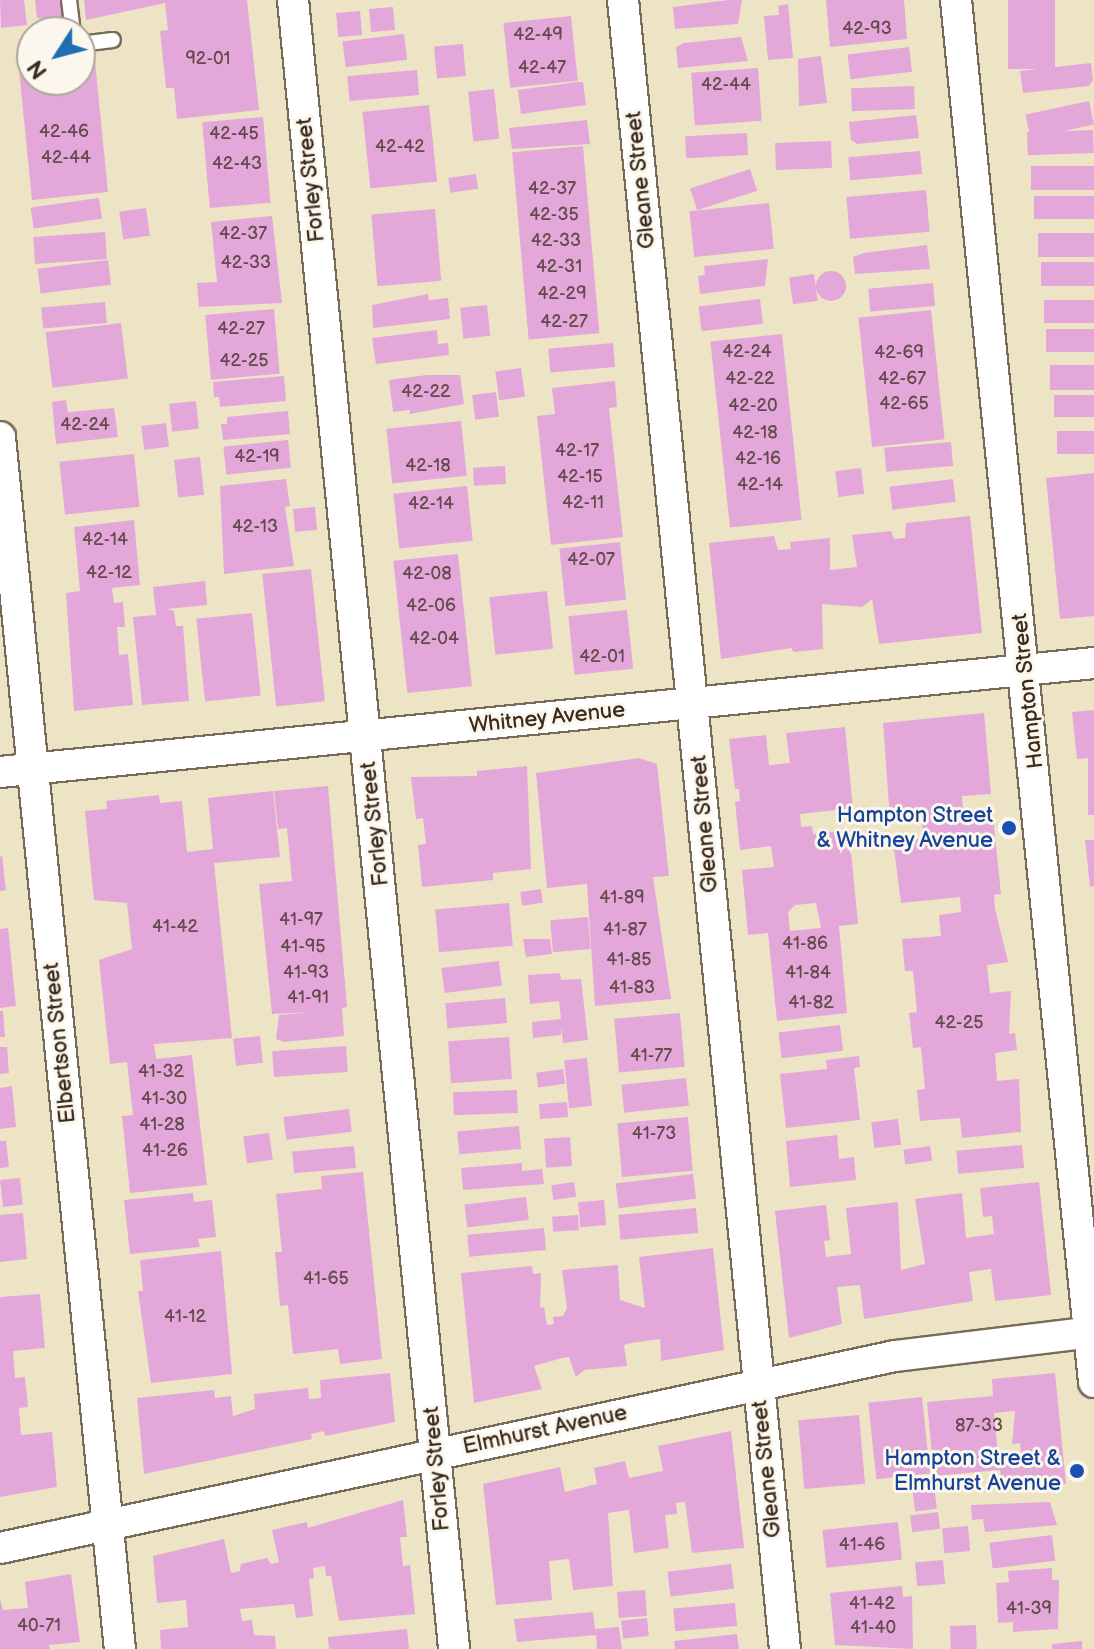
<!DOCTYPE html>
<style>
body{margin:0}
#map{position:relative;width:1094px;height:1649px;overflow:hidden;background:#ede4c6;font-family:"Balsamiq Sans",sans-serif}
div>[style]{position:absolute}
.building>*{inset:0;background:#e3a8d9;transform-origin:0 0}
.round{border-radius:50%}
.roads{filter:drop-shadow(2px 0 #796b59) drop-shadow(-2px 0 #796b59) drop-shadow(0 2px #796b59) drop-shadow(0 -2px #796b59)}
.lane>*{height:14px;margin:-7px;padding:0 7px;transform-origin:7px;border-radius:7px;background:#fff}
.street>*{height:30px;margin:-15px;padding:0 15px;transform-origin:15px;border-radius:15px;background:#fff}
.dots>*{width:22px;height:22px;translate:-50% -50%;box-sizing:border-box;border:4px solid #fbf7ec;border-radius:50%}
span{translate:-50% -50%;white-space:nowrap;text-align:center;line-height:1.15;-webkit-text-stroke:6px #fbf7ec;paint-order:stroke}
.number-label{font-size:18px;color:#654a4d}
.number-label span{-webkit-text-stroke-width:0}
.street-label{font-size:22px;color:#3b2a1e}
.transit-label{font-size:22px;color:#164399}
.right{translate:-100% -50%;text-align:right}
.north{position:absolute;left:16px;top:16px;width:80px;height:80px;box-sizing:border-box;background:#fbf7ec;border:2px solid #aea59a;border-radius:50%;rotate:234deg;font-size:22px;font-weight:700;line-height:32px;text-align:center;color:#3b2a1e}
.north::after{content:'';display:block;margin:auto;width:28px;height:36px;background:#1f6fb2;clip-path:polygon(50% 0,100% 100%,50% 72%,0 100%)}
</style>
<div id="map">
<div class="building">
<i style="clip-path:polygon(0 0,24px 0,27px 25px,1px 28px)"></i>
<i style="clip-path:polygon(35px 0,61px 0,63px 21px,37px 18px)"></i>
<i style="clip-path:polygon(84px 0,247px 0,259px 110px,177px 119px,174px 88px,166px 88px,160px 31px,168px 30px,165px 3px,86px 20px)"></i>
<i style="clip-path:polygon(728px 0,742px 0,738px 24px,675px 29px,673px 7px)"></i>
<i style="clip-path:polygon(826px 0,904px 0,907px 39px,830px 47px)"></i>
<i style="left:1008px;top:0;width:47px;height:69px"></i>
<i style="clip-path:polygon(788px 4px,793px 58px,768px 60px,764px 16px,779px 15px,778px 6px)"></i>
<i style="left:393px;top:7px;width:23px;height:24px;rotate:85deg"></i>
<i style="left:360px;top:11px;width:24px;height:24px;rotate:85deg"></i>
<i style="left:571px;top:16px;width:65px;height:68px;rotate:84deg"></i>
<i style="left:404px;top:34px;width:26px;height:62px;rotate:83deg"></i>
<i style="clip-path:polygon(741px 37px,748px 61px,678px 68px,676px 47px,684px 43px)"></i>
<i style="clip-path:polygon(32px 42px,32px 67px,21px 68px,19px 43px)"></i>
<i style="left:463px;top:44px;width:32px;height:29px;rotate:85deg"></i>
<i style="left:909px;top:47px;width:25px;height:62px;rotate:83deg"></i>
<i style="clip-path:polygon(821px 56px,827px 103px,799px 106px,798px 59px)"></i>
<i style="clip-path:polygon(95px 62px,108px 192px,32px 200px,19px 70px,32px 69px,32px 80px,80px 80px,80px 64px)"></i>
<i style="clip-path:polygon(1091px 63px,1093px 80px,1089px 86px,1023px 93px,1020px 71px)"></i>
<i style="left:758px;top:68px;width:53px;height:67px;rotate:86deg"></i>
<i style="left:417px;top:70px;width:25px;height:70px;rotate:85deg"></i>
<i style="clip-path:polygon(577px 82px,583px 82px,586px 105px,521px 114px,518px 90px)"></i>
<i style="left:914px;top:86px;width:23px;height:63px;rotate:88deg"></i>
<i style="left:494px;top:89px;width:50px;height:26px;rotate:84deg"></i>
<i style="left:1089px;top:101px;width:24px;height:65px;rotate:78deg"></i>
<i style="left:429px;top:105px;width:77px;height:67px;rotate:84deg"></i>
<i style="clip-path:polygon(916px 115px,919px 138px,857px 144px,851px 140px,849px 122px)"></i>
<i style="left:263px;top:117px;width:86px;height:61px;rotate:85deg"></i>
<i style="clip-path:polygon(587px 120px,590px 144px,512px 149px,509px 128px)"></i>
<i style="left:1093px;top:130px;width:23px;height:66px;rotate:88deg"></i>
<i style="left:747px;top:133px;width:22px;height:62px;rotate:87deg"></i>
<i style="left:831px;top:141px;width:27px;height:56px;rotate:88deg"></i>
<i style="left:583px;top:146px;width:188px;height:71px;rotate:85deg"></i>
<i style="left:920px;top:151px;width:23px;height:72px;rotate:85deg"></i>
<i style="left:1094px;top:166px;width:24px;height:63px;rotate:90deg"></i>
<i style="left:750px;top:169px;width:23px;height:63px;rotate:72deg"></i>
<i style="left:476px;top:174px;width:15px;height:28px;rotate:82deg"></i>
<i style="left:926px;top:190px;width:42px;height:80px;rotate:85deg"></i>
<i style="left:1094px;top:196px;width:23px;height:60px;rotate:90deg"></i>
<i style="left:99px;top:198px;width:21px;height:69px;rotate:82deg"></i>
<i style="left:769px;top:203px;width:46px;height:80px;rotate:84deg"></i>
<i style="left:146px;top:208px;width:28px;height:27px;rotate:82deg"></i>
<i style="left:435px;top:209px;width:72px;height:64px;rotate:85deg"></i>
<i style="clip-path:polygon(272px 216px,282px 303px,199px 307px,197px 283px,217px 282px,211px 222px)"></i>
<i style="left:105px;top:232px;width:27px;height:72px;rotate:86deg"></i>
<i style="left:1094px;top:233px;width:24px;height:56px;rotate:90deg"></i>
<i style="clip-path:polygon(927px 245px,930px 269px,855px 274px,853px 257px,864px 253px)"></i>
<i style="clip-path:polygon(768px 259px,765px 286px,700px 294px,698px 276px,705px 275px,704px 266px)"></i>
<i style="left:108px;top:260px;width:25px;height:71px;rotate:83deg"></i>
<i style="left:1094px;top:262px;width:24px;height:53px;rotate:90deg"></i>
<i class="round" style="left:816px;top:271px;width:30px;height:30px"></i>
<i style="left:814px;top:274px;width:27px;height:25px;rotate:82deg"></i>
<i style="left:933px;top:283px;width:23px;height:65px;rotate:85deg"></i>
<i style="clip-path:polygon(428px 294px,429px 300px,448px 298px,450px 319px,373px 328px,372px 305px)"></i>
<i style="left:760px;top:299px;width:25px;height:62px;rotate:83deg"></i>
<i style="left:1094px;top:300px;width:23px;height:50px;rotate:90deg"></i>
<i style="left:105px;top:302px;width:21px;height:64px;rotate:85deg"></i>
<i style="left:487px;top:305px;width:31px;height:27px;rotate:84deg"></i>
<i style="left:274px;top:309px;width:65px;height:69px;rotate:85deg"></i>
<i style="left:931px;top:310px;width:130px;height:73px;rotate:84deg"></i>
<i style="left:121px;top:323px;width:56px;height:76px;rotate:83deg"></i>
<i style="left:1094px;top:329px;width:23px;height:48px;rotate:90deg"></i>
<i style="clip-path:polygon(437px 330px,438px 344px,448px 343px,449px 355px,376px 364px,372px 338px)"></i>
<i style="left:782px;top:334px;width:187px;height:72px;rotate:84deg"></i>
<i style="left:613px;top:343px;width:24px;height:65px;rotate:85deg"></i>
<i style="left:1094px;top:365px;width:25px;height:44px;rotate:90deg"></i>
<i style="left:521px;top:368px;width:29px;height:26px;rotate:82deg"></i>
<i style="clip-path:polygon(427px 375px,460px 375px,464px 404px,410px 414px,410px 410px,393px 412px,389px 380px)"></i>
<i style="clip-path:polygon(284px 376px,286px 401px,220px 407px,219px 397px,214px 397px,213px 382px)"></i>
<i style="clip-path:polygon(615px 381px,617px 407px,609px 408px,623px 537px,551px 545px,537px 416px,555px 414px,552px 388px)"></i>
<i style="left:496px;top:392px;width:25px;height:24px;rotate:83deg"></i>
<i style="left:1094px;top:395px;width:22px;height:40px;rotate:90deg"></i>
<i style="clip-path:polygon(66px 400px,68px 412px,114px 408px,118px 437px,56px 444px,52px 402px)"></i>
<i style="left:196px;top:401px;width:28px;height:27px;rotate:84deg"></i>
<i style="clip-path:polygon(288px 411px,290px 434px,223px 440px,221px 424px,227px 424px,227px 417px)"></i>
<i style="left:461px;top:421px;width:55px;height:75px;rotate:84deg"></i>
<i style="left:166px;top:423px;width:24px;height:25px;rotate:83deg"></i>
<i style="left:1094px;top:431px;width:23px;height:37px;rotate:90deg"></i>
<i style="left:288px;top:440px;width:28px;height:65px;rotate:84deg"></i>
<i style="left:951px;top:442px;width:24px;height:67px;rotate:85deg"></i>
<i style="left:134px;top:454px;width:53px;height:75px;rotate:84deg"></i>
<i style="left:200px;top:457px;width:38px;height:26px;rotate:84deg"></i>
<i style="left:505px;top:466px;width:18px;height:32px;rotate:87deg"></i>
<i style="left:861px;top:468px;width:26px;height:26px;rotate:83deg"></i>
<i style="clip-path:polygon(1094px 473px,1094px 616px,1060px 619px,1046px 478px)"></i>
<i style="clip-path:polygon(286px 479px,290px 506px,285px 507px,294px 566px,224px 574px,220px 486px)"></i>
<i style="left:953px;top:479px;width:23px;height:64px;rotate:83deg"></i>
<i style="left:467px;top:486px;width:55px;height:74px;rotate:84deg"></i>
<i style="left:315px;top:507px;width:23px;height:22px;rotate:85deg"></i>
<i style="clip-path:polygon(970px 516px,982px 633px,879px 644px,872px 599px,862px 607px,822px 604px,823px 649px,794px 652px,791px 648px,721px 659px,709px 543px,774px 536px,778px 550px,791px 549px,790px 542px,830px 538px,830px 570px,857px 567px,852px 535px,891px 531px,894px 539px,905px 538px,906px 523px)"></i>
<i style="clip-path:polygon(134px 520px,140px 585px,112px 588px,114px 603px,123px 602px,125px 627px,117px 627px,119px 655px,128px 654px,133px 705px,74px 711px,66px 593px,80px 591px,74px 527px)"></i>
<i style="left:620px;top:542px;width:58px;height:61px;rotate:84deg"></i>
<i style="left:458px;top:554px;width:133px;height:65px;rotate:84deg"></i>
<i style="left:311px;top:569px;width:133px;height:49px;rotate:84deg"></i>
<i style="clip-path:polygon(205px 581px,207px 605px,167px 609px,174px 611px,176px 626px,183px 626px,189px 701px,142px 705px,133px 617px,156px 615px,153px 587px)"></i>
<i style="left:547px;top:591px;width:58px;height:58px;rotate:84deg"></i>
<i style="left:627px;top:610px;width:59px;height:59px;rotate:84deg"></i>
<i style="left:252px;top:613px;width:83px;height:56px;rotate:84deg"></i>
<i style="clip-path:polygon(1094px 710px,1094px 815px,1088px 815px,1088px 758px,1077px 759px,1072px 712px)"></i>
<i style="clip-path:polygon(984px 713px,991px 794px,962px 796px,964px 819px,993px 816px,1001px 894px,994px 895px,995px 909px,1008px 962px,987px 965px,990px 993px,1011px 991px,1009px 1034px,1015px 1033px,1017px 1050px,995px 1053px,997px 1081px,1019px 1079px,1021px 1132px,962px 1138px,960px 1118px,920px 1121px,917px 1090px,925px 1089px,921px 1047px,913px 1048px,909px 1013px,917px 1012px,913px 971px,905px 971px,902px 939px,941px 936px,939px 915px,961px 912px,960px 897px,901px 903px,893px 841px,924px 838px,921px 816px,890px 819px,883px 723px)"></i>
<i style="clip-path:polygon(evenodd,845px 727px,853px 808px,800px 814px,801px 827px,812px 826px,813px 834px,849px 830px,858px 924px,839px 926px,847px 1013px,777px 1021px,768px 933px,748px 935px,742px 870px,774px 867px,771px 846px,740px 850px,735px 802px,740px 801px,739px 789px,735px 789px,729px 739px,766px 735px,769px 765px,790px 763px,786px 733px,845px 727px,816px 903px,821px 928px,790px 931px,788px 912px,795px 905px,816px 903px)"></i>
<i style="clip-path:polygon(639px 758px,657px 764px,669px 876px,653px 877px,671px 999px,595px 1006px,587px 884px,547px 888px,536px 773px)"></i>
<i style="clip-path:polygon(527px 766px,531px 869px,493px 873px,493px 880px,422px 887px,418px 845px,426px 844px,423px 818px,416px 819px,411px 777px,477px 776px,477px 771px)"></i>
<i style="clip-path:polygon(328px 786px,347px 1007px,342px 1008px,344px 1036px,284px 1042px,276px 1039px,279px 1015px,312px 1012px,272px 1014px,259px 884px,292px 881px,287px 828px,278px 829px,274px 791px)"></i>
<i style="clip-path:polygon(273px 791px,280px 857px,214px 863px,232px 1038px,154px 1044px,156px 1059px,192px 1055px,207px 1185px,130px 1193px,122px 1116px,133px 1115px,127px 1062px,110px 1064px,99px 960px,132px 949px,127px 903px,94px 900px,85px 811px,107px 809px,106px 801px,159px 795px,160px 803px,182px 801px,187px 852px,213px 849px,208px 798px)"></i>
<i style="clip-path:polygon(1085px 840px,1094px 840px,1094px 886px,1090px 887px)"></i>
<i style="clip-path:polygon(2px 856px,6px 890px,0 891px,0 857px)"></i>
<i style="left:541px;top:889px;width:14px;height:21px;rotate:82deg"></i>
<i style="left:509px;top:903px;width:43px;height:74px;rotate:85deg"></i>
<i style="left:588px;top:917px;width:32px;height:38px;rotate:85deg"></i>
<i style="clip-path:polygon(8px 928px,16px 1006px,0 1008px,0 929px)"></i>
<i style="clip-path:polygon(523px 939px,550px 939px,552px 954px,526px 957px)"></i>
<i style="left:499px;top:961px;width:25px;height:58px;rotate:83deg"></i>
<i style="clip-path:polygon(560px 973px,561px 980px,581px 979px,588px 1040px,563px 1043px,561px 1027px,561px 1035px,533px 1038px,532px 1022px,561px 1019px,559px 1001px,530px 1004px,528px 975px)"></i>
<i style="left:505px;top:998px;width:25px;height:60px;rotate:85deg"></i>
<i style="clip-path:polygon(0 1011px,3px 1011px,5px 1037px,0 1037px)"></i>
<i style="left:680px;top:1013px;width:54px;height:66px;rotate:85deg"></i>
<i style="left:840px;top:1025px;width:26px;height:62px;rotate:83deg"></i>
<i style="left:260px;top:1036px;width:27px;height:27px;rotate:84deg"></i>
<i style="left:509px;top:1037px;width:42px;height:61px;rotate:86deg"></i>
<i style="left:346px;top:1046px;width:26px;height:74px;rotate:86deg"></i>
<i style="clip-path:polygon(0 1047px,7px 1047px,9px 1073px,0 1074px)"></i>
<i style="clip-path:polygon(859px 1056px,860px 1067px,854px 1068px,860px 1120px,786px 1128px,780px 1074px,827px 1069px,826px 1060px)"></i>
<i style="left:587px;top:1058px;width:48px;height:23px;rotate:84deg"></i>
<i style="left:563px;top:1069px;width:15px;height:27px;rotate:82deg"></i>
<i style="left:686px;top:1078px;width:28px;height:65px;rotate:84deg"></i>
<i style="clip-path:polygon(12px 1086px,16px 1127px,0 1129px,0 1088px)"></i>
<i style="left:517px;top:1090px;width:23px;height:64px;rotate:88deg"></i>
<i style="left:567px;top:1102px;width:15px;height:28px;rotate:86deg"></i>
<i style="left:349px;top:1109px;width:23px;height:66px;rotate:83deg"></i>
<i style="left:688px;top:1117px;width:54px;height:71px;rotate:85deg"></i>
<i style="left:898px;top:1119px;width:26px;height:27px;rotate:83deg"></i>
<i style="left:519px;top:1126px;width:23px;height:62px;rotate:85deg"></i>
<i style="left:269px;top:1133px;width:27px;height:26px;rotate:82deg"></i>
<i style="clip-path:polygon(837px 1135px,839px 1159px,854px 1157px,856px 1180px,790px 1187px,786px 1141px)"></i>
<i style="left:570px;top:1137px;width:29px;height:26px;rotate:86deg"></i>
<i style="clip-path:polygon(0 1141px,6px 1141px,9px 1167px,0 1168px)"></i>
<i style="left:1022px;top:1145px;width:23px;height:66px;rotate:85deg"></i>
<i style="left:354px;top:1146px;width:22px;height:62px;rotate:85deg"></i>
<i style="left:930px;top:1146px;width:15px;height:27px;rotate:82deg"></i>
<i style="clip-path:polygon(522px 1163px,522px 1171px,542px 1169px,544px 1184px,463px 1190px,461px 1168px)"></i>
<i style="clip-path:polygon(363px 1172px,382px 1359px,340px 1364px,338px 1349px,293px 1354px,288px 1305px,280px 1306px,275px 1252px,282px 1252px,276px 1194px,322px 1189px,321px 1176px)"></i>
<i style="left:693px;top:1174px;width:25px;height:78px;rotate:83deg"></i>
<i style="left:20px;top:1178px;width:27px;height:20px;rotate:84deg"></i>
<i style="left:574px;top:1182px;width:15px;height:23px;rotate:82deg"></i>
<i style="clip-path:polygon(1039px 1182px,1051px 1295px,995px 1301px,991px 1269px,969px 1272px,973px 1301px,864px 1319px,860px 1285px,837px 1287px,842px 1324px,789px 1338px,775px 1211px,826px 1205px,830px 1240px,824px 1241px,826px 1257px,851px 1254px,846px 1208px,898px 1202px,901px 1270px,925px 1264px,915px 1199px,962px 1193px,966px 1238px,994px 1234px,992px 1216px,983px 1217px,980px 1188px)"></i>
<i style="clip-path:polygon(193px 1193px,194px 1202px,212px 1200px,216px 1237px,198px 1239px,200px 1247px,130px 1254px,124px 1200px)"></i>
<i style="left:526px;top:1197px;width:23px;height:62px;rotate:83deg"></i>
<i style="left:604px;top:1200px;width:25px;height:26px;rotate:85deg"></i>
<i style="left:696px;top:1208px;width:25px;height:78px;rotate:85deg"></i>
<i style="clip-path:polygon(23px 1213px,27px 1259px,0 1262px,0 1215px)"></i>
<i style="left:578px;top:1215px;width:15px;height:26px;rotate:86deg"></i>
<i style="left:544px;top:1228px;width:22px;height:77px;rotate:85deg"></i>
<i style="clip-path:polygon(713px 1248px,724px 1350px,661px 1361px,660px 1339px,631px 1343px,624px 1345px,627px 1366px,584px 1370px,576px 1377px,569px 1357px,562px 1358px,534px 1366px,542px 1389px,474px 1403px,461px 1273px,532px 1266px,533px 1274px,541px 1273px,540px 1308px,544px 1307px,547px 1325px,554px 1324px,553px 1317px,563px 1316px,567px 1308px,562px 1270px,618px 1265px,620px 1300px,645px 1308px,639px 1257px)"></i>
<i style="clip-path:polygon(221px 1251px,232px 1374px,151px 1383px,138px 1291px,143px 1291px,140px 1260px)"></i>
<i style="clip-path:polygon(40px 1294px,45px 1348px,13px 1351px,15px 1378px,25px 1377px,28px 1407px,19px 1408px,21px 1435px,52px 1432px,57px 1487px,0 1497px,0 1297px)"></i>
<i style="clip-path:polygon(390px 1373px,395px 1422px,325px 1436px,324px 1431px,311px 1434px,312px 1439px,144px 1474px,137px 1398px,214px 1390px,215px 1398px,231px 1396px,233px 1416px,255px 1409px,254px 1394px,308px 1388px,309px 1399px,321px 1398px,320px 1380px)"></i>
<i style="clip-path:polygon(evenodd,1055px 1373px,1066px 1484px,1002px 1490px,1000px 1470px,934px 1476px,927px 1402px,993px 1396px,992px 1379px,1055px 1373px,1015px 1411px,1012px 1444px,1020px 1443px,1021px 1452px,998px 1454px,994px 1413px,1015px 1411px)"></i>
<i style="left:922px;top:1397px;width:77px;height:54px;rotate:84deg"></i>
<i style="left:859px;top:1415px;width:69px;height:61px;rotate:85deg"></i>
<i style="clip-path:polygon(731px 1431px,744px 1548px,692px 1553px,685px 1502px,676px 1503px,677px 1514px,665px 1515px,669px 1548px,634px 1553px,629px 1510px,608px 1513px,613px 1586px,573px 1590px,569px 1559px,549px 1561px,552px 1600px,496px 1605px,483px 1484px,560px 1467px,565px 1492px,597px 1484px,594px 1468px,625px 1461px,629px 1478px,663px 1471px,658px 1446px)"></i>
<i style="left:933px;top:1477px;width:32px;height:22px;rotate:83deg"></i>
<i style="clip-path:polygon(403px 1500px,407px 1537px,400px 1537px,403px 1566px,410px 1565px,415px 1614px,339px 1621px,331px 1576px,326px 1576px,325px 1566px,313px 1568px,314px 1578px,309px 1579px,313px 1616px,296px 1618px,294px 1604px,240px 1609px,242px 1621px,252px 1620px,254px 1635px,275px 1636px,276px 1649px,161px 1649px,160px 1630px,188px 1627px,186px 1600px,157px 1603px,153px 1556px,224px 1539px,231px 1573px,240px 1571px,241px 1564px,267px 1558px,271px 1564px,279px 1562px,272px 1530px,307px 1522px,308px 1528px)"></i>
<i style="clip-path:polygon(1050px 1502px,1057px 1525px,985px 1532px,983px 1519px,972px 1520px,971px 1505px)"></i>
<i style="left:938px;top:1512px;width:17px;height:28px;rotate:83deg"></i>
<i style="left:898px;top:1522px;width:38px;height:76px;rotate:84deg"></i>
<i style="left:968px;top:1526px;width:25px;height:26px;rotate:85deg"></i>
<i style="left:1052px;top:1535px;width:26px;height:63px;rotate:83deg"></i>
<i style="left:943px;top:1560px;width:24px;height:28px;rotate:85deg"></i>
<i style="left:731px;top:1564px;width:25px;height:64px;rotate:83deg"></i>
<i style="clip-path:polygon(1052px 1568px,1052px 1580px,1059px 1580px,1058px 1629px,1013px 1632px,1013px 1622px,998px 1623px,996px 1583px,1009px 1582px,1008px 1571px)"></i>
<i style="clip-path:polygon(71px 1574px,80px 1642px,49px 1645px,50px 1649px,0 1649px,0 1599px,3px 1610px,28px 1608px,25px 1582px)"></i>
<i style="clip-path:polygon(902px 1586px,903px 1597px,912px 1596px,913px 1649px,835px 1645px,830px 1593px)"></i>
<i style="left:645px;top:1590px;width:26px;height:28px;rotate:86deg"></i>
<i style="left:735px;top:1603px;width:23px;height:62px;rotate:85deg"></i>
<i style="clip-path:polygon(593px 1612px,595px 1629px,619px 1627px,622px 1649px,597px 1649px,596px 1635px,517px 1642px,514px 1619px)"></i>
<i style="left:647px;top:1618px;width:18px;height:26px;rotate:84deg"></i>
<i style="left:976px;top:1625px;width:24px;height:26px;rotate:88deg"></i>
<i style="clip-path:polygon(407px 1629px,409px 1649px,329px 1649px,328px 1637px)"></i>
<i style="clip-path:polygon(737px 1634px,739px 1649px,675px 1649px,674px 1641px)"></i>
<i style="clip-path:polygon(1082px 1641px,1082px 1649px,1052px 1649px,1052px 1644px)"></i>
</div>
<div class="roads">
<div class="lane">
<i style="left:69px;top:0;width:32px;rotate:83deg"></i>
<i style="left:80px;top:44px;width:33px;rotate:-7deg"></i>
</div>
<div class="street">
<i style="left:293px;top:0;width:1657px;rotate:84.42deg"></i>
<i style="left:623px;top:0;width:1657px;rotate:84.39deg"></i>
<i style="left:956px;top:0;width:1389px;rotate:84.3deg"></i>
<i style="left:0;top:437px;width:1218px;rotate:84.35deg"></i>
<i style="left:0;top:772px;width:1099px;rotate:-5.69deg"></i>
<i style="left:0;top:1548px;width:915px;rotate:-12.11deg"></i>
<i style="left:895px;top:1356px;width:200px;rotate:-6.9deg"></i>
</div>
</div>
<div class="dots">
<i style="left:1009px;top:828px;background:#1a4fb4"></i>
<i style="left:1077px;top:1471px;background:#1a4fb4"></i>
</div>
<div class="number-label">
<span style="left:867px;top:29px">42-93</span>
<span style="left:538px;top:35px">42-49</span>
<span style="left:208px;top:59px">92-01</span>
<span style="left:542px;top:68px">42-47</span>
<span style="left:726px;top:85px">42-44</span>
<span style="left:64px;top:132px">42-46</span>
<span style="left:234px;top:134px">42-45</span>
<span style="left:400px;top:147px">42-42</span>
<span style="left:66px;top:158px">42-44</span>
<span style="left:237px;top:164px">42-43</span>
<span style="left:552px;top:189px">42-37</span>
<span style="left:554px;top:215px">42-35</span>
<span style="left:243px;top:234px">42-37</span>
<span style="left:556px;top:241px">42-33</span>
<span style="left:246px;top:263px">42-33</span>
<span style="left:559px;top:267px">42-31</span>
<span style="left:562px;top:294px">42-29</span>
<span style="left:564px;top:322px">42-27</span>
<span style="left:241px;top:329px">42-27</span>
<span style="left:747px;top:352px">42-24</span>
<span style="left:899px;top:353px">42-69</span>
<span style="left:244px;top:361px">42-25</span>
<span style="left:750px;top:379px">42-22</span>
<span style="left:902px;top:379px">42-67</span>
<span style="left:426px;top:392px">42-22</span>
<span style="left:904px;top:404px">42-65</span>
<span style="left:753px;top:406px">42-20</span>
<span style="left:85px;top:425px">42-24</span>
<span style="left:755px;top:433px">42-18</span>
<span style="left:577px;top:451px">42-17</span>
<span style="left:257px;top:457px">42-19</span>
<span style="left:758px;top:459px">42-16</span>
<span style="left:428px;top:466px">42-18</span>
<span style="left:580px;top:477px">42-15</span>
<span style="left:760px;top:485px">42-14</span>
<span style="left:583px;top:503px">42-11</span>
<span style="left:431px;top:504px">42-14</span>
<span style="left:255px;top:527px">42-13</span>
<span style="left:105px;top:540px">42-14</span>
<span style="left:591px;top:560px">42-07</span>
<span style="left:109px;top:573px">42-12</span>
<span style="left:427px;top:574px">42-08</span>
<span style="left:431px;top:606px">42-06</span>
<span style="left:434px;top:639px">42-04</span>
<span style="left:602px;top:657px">42-01</span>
<span style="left:622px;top:898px">41-89</span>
<span style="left:301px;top:920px">41-97</span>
<span style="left:175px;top:927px">41-42</span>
<span style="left:625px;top:930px">41-87</span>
<span style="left:805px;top:944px">41-86</span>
<span style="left:303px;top:947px">41-95</span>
<span style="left:629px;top:960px">41-85</span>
<span style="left:306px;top:973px">41-93</span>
<span style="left:808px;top:973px">41-84</span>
<span style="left:632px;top:988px">41-83</span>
<span style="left:308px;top:998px">41-91</span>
<span style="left:811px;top:1003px">41-82</span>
<span style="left:959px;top:1023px">42-25</span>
<span style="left:651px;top:1056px">41-77</span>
<span style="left:161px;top:1072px">41-32</span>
<span style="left:164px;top:1099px">41-30</span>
<span style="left:162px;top:1125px">41-28</span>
<span style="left:654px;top:1134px">41-73</span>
<span style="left:165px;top:1151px">41-26</span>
<span style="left:326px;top:1279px">41-65</span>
<span style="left:185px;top:1317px">41-12</span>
<span style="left:979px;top:1426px">87-33</span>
<span style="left:862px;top:1545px">41-46</span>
<span style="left:872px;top:1604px">41-42</span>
<span style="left:1029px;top:1609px">41-39</span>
<span style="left:39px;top:1626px">40-71</span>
<span style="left:873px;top:1628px">41-40</span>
</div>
<div class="street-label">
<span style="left:311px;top:180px;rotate:-96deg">Forley Street</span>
<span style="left:641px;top:180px;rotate:-96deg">Gleane Street</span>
<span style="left:1028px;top:691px;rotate:-96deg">Hampton Street</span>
<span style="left:547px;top:718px;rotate:-6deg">Whitney Avenue</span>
<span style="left:375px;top:824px;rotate:-96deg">Forley Street</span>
<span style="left:705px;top:824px;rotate:-95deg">Gleane Street</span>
<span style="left:60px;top:1043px;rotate:-96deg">Elbertson Street</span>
<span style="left:545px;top:1430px;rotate:-12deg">Elmhurst Avenue</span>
<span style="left:437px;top:1469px;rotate:-95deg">Forley Street</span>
<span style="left:767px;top:1469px;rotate:-96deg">Gleane Street</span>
</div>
<div class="transit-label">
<span class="right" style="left:993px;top:828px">Hampton Street<br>&amp; Whitney Avenue</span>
<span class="right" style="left:1061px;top:1471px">Hampton Street &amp;<br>Elmhurst Avenue</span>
</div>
<div class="north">N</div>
</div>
